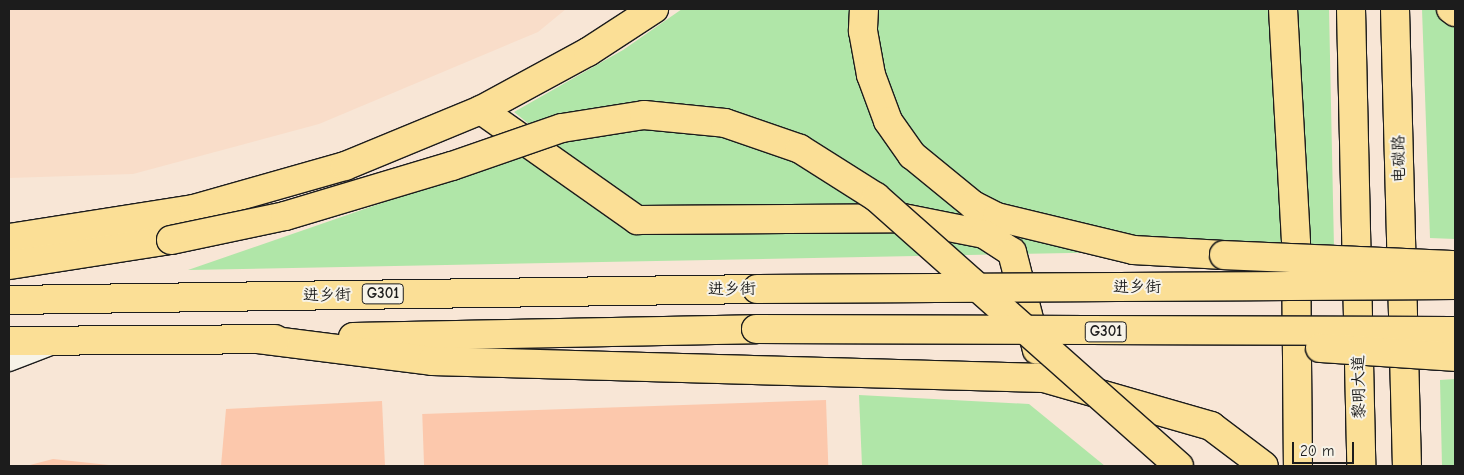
<!DOCTYPE html>
<meta charset="utf-8">
<style>
body{margin:0}
#map{position:relative;width:1464px;height:475px;overflow:hidden;background:#f8e6d6;font-family:"Comic Neue","LXGW WenKai TC",sans-serif}
div>[style]{position:absolute}
.built>*{inset:0;background:#f9ddc9}
.green>*{inset:0;background:#b0e6a8}
.building>*{inset:0;background:#fcc8ac;transform-origin:0 0}
.roads{filter:drop-shadow(1px 0 #1c1c1c) drop-shadow(-1px 0 #1c1c1c) drop-shadow(0 1px #1c1c1c) drop-shadow(0 -1px #1c1c1c)}
.secondary>*{height:22px;margin:-11px;padding:0 11px;transform-origin:11px;border-radius:11px;background:#f7f3e8}
.trunk>*{height:28px;margin:-14px;padding:0 14px;transform-origin:14px;border-radius:14px;background:#fbdf96}
.bridges{filter:drop-shadow(1px 0 #1c1c1c) drop-shadow(-1px 0 #1c1c1c) drop-shadow(0 1px #1c1c1c) drop-shadow(0 -1px #1c1c1c)}
.trunk-bridge>*{height:28px;margin:-14px;padding:0 14px;transform-origin:14px;border-radius:14px;background:#fbdf96}
span{translate:-50% -50%;white-space:nowrap;text-align:center;line-height:1.15;-webkit-text-stroke:4px #f7f3e8;paint-order:stroke}
.shield-label span{padding:1px 4px;background:#f7f3e8;border:1px solid;border-radius:4px;-webkit-text-stroke-width:0}
.shield-label{font-size:15px;color:#1c1c1c;font-weight:700}
.street-label{font-size:16px;color:#1c1c1c}
.frame{position:absolute;inset:0;border:10px solid #1c1c1c;pointer-events:none}
.scale{position:absolute;left:1292px;top:442px;width:62px;height:22px;box-sizing:border-box;border:2px solid #1c1c1c;border-top:0;padding-left:6px;font-size:15px;line-height:18px;white-space:nowrap;color:#1c1c1c;-webkit-text-stroke:4px #f7f3e8;paint-order:stroke}
</style>
<div id="map">
<div class="built">
<i style="clip-path:polygon(9px 9px,566px 9px,538px 32px,319px 124px,133px 174px,9px 178px)"></i>
</div>
<div class="green">
<i style="clip-path:polygon(682px 9px,1329px 9px,1334px 248px,188px 270px,428px 187px,550px 141px,514px 112px,623px 50px)"></i>
<i style="clip-path:polygon(1422px 9px,1455px 9px,1455px 239px,1430px 238px)"></i>
<i style="clip-path:polygon(1455px 379px,1455px 466px,1442px 466px,1440px 380px)"></i>
<i style="clip-path:polygon(859px 395px,1029px 404px,1105px 466px,862px 466px)"></i>
</div>
<div class="building">
<i style="left:826px;top:400px;width:66px;height:404px;rotate:88deg"></i>
<i style="clip-path:polygon(382px 401px,385px 466px,221px 466px,226px 409px)"></i>
<i style="clip-path:polygon(53px 459px,109px 465px,109px 466px,26px 466px)"></i>
</div>
<div class="roads">
<div class="secondary">
<i style="left:9px;top:360px;width:42px;rotate:-21deg"></i>
</div>
<div class="trunk">
<i style="left:864px;top:9px;width:22px;rotate:93deg"></i>
<i style="left:863px;top:31px;width:45px;rotate:79.7deg"></i>
<i style="left:871px;top:75px;width:49px;rotate:69.7deg"></i>
<i style="left:888px;top:121px;width:42px;rotate:54.8deg"></i>
<i style="left:912px;top:155px;width:79px;rotate:39.3deg"></i>
<i style="left:973px;top:205px;width:27px;rotate:27deg"></i>
<i style="left:997px;top:217px;width:140px;rotate:13.6deg"></i>
<i style="left:1133px;top:250px;width:91px;rotate:3.1deg"></i>
<i style="left:1283px;top:9px;width:234px;rotate:86.8deg"></i>
<i style="left:1296px;top:243px;width:223px;rotate:89.5deg"></i>
<i style="left:1351px;top:9px;width:457px;rotate:88.7deg"></i>
<i style="left:1395px;top:9px;width:457px;rotate:88.5deg"></i>
<i style="left:1451px;top:9px;width:5px;rotate:37deg"></i>
<i style="left:481px;top:110px;width:191px;rotate:35.2deg"></i>
<i style="left:637px;top:220px;width:266px;rotate:-0.4deg"></i>
<i style="left:903px;top:218px;width:83px;rotate:11.2deg"></i>
<i style="left:984px;top:234px;width:33px;rotate:33deg"></i>
<i style="left:1012px;top:252px;width:101px;rotate:75.7deg"></i>
<i style="left:9px;top:238px;width:187px;rotate:-8.9deg"></i>
<i style="left:194px;top:209px;width:157px;rotate:-15.9deg"></i>
<i style="left:345px;top:166px;width:147px;rotate:-22.4deg"></i>
<i style="left:481px;top:110px;width:122px;rotate:-28.5deg"></i>
<i style="left:588px;top:52px;width:79px;rotate:-33.1deg"></i>
<i style="left:9px;top:265px;width:164px;rotate:-8.8deg"></i>
<i style="left:9px;top:300px;width:748px;rotate:-0.84deg"></i>
<i style="left:353px;top:337px;width:403px;rotate:-1.1deg"></i>
<i style="left:258px;top:339px;width:175px;rotate:7.2deg"></i>
<i style="left:432px;top:361px;width:612px;rotate:1.59deg"></i>
<i style="left:1044px;top:378px;width:174px;rotate:16deg"></i>
<i style="left:1211px;top:426px;width:66px;rotate:37deg"></i>
<i style="left:9px;top:341px;width:266px;rotate:-0.4deg"></i>
</div>
</div>
<div class="bridges">
<div class="trunk-bridge">
<i style="left:171px;top:240px;width:116px;rotate:-11.9deg"></i>
<i style="left:285px;top:216px;width:174px;rotate:-16.7deg"></i>
<i style="left:452px;top:166px;width:116px;rotate:-19.1deg"></i>
<i style="left:562px;top:128px;width:83px;rotate:-9deg"></i>
<i style="left:644px;top:115px;width:81px;rotate:5.6deg"></i>
<i style="left:725px;top:123px;width:79px;rotate:19.1deg"></i>
<i style="left:800px;top:149px;width:90px;rotate:32.3deg"></i>
<i style="left:876px;top:197px;width:405px;rotate:41.6deg"></i>
<i style="left:1224px;top:255px;width:231px;rotate:2.5deg"></i>
<i style="left:757px;top:289px;width:698px;rotate:-0.33deg"></i>
<i style="left:756px;top:329px;width:699px;rotate:0.16deg"></i>
<i style="left:1320px;top:348px;width:135px;rotate:3.8deg"></i>
</div>
</div>
<div class="shield-label">
<span style="left:383px;top:294px">G301</span>
<span style="left:1106px;top:332px">G301</span>
</div>
<div class="street-label">
<span style="left:1399px;top:159px;rotate:-91deg">电碳路</span>
<span style="left:1137px;top:287px">进乡街</span>
<span style="left:732px;top:289px;rotate:-1deg">进乡街</span>
<span style="left:327px;top:295px;rotate:-1deg">进乡街</span>
<span style="left:1359px;top:387px;rotate:-91deg">黎明大道</span>
</div>
<div class="frame"></div>
<div class="scale">20 m</div>
</div>
